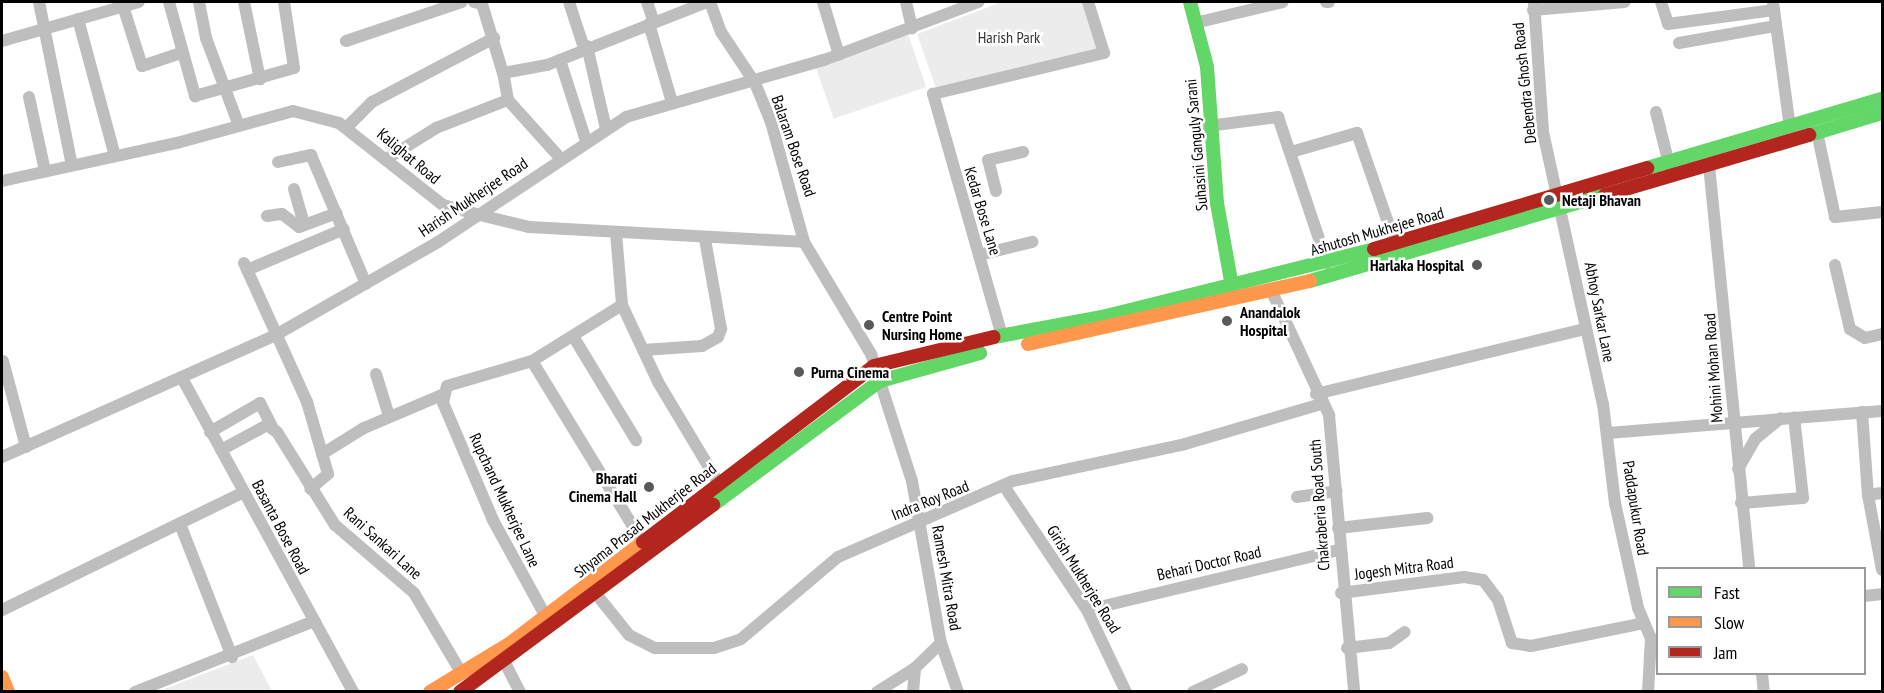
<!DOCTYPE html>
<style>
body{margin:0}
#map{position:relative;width:1884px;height:693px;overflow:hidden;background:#fff;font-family:"PT Sans Narrow",sans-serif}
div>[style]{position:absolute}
.green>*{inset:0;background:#ececec;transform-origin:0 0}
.street>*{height:12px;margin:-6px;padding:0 6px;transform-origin:6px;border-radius:6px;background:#bebebe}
.fast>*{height:14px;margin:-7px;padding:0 7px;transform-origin:7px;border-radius:7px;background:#63d668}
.slow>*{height:14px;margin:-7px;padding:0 7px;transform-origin:7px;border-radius:7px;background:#ff974d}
.jam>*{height:14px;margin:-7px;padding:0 7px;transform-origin:7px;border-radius:7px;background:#b3261e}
.dots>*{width:16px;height:16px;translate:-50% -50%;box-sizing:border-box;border:3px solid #fff;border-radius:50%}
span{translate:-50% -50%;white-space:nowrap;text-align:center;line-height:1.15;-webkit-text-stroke:5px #fff;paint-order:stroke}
.park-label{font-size:16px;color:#333}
.street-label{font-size:16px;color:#000}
.poi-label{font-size:16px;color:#000;font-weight:700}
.left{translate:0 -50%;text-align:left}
.right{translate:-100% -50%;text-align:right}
.frame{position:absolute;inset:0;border:3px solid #000;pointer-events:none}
.legend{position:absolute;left:1656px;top:567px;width:210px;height:108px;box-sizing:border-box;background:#fff;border:2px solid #999;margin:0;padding:8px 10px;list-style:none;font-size:18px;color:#000}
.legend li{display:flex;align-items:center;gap:12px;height:30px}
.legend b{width:30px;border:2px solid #999}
</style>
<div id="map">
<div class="green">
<i style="clip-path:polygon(1002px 2px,1084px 2px,1099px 52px,937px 91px,917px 34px)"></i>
<i style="left:908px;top:34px;width:56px;height:98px;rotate:71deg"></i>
<i style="clip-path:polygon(253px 655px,272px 691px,159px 691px)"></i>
</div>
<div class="street">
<i style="left:39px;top:2px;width:166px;rotate:78.6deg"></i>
<i style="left:169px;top:2px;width:98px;rotate:74.5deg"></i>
<i style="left:195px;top:96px;width:103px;rotate:-15.8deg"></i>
<i style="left:294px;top:68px;width:67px;rotate:-98.6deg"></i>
<i style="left:199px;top:2px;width:37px;rotate:79deg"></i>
<i style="left:206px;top:38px;width:94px;rotate:69.4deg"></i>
<i style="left:244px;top:2px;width:79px;rotate:78.3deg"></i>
<i style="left:474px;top:2px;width:8px;rotate:14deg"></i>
<i style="left:482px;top:4px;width:72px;rotate:73.1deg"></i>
<i style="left:569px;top:2px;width:48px;rotate:71.9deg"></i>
<i style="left:647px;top:2px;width:21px;rotate:71deg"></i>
<i style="left:710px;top:2px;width:32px;rotate:70deg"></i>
<i style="left:721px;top:32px;width:61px;rotate:56.3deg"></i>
<i style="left:755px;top:83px;width:42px;rotate:67.7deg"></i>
<i style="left:771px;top:122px;width:124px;rotate:74.6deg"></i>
<i style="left:804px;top:242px;width:131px;rotate:59.1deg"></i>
<i style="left:871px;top:354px;width:133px;rotate:72.1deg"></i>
<i style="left:912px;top:481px;width:165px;rotate:79.9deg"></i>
<i style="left:941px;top:643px;width:52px;rotate:70.9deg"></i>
<i style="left:823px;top:2px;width:55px;rotate:73.2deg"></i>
<i style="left:906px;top:2px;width:27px;rotate:77deg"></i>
<i style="left:1326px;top:2px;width:3px"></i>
<i style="left:1534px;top:2px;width:130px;rotate:86deg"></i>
<i style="left:1543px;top:132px;width:279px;rotate:77.6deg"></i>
<i style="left:1603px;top:404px;width:100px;rotate:83.1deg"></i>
<i style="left:1615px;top:503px;width:107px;rotate:77.6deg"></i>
<i style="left:1638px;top:608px;width:33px;rotate:67deg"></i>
<i style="left:1651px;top:638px;width:54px;rotate:93.2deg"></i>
<i style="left:1661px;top:2px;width:23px;rotate:72deg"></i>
<i style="left:1668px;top:24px;width:107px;rotate:-7.5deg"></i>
<i style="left:1773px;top:2px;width:126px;rotate:82.3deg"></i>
<i style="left:123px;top:6px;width:63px;rotate:72.4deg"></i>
<i style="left:142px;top:66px;width:41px;rotate:-18.4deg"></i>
<i style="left:1533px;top:10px;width:92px;rotate:-5deg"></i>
<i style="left:78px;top:19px;width:142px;rotate:74.9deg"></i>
<i style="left:1195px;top:23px;width:90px;rotate:-13.4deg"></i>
<i style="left:649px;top:24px;width:81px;rotate:73.6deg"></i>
<i style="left:2px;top:41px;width:142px;rotate:-15.9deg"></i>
<i style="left:346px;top:41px;width:122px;rotate:-18.6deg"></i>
<i style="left:1679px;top:43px;width:97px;rotate:-10deg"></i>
<i style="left:587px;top:46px;width:85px;rotate:77.1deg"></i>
<i style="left:560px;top:60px;width:85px;rotate:72.2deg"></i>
<i style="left:29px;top:97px;width:76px;rotate:77.8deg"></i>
<i style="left:508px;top:100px;width:78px;rotate:48.1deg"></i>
<i style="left:1656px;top:112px;width:54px;rotate:76deg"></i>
<i style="left:1208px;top:126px;width:71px;rotate:-7.3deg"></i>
<i style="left:1278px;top:117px;width:154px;rotate:71.4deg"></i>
<i style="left:346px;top:128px;width:37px;rotate:-45deg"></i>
<i style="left:372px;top:102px;width:138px;rotate:-27.7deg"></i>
<i style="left:1817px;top:132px;width:87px;rotate:78deg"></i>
<i style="left:1835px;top:217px;width:47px;rotate:-6.1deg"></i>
<i style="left:1291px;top:152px;width:69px;rotate:-16.1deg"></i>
<i style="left:1357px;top:133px;width:116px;rotate:70.9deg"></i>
<i style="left:388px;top:158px;width:57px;rotate:-32deg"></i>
<i style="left:436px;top:128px;width:77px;rotate:-21.3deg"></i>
<i style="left:508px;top:100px;width:27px;rotate:-100deg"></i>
<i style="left:503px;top:73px;width:45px;rotate:-10.3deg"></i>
<i style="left:547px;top:65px;width:172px;rotate:-21.5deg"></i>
<i style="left:278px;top:162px;width:34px;rotate:-12deg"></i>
<i style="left:311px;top:155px;width:140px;rotate:66.9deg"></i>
<i style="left:1709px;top:165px;width:405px;rotate:84.3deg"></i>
<i style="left:2px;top:181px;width:179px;rotate:-12.3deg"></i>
<i style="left:177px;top:143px;width:120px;rotate:-15.4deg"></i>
<i style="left:293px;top:111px;width:48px;rotate:14.6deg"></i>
<i style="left:339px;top:123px;width:132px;rotate:38.3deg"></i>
<i style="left:443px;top:205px;width:38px;rotate:15deg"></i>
<i style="left:480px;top:215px;width:50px;rotate:13.8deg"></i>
<i style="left:529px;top:227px;width:275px;rotate:3.1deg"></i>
<i style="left:294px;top:189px;width:36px;rotate:74deg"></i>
<i style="left:996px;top:191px;width:32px;rotate:-104deg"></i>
<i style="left:988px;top:160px;width:36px;rotate:-13deg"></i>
<i style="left:267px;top:216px;width:15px;rotate:-8deg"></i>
<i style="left:282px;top:214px;width:21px;rotate:37deg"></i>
<i style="left:299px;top:227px;width:40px;rotate:-20.2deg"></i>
<i style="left:616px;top:233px;width:72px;rotate:85.2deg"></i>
<i style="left:979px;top:255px;width:55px;rotate:-13.8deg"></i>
<i style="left:244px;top:263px;width:153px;rotate:65.6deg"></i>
<i style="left:307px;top:402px;width:75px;rotate:73.7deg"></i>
<i style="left:328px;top:474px;width:23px;rotate:140deg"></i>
<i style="left:1835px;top:265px;width:66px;rotate:76.8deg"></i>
<i style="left:1850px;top:329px;width:17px;rotate:31deg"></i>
<i style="left:1865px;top:338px;width:17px;rotate:-13deg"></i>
<i style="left:247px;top:270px;width:105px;rotate:-22.9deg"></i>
<i style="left:1272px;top:292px;width:136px;rotate:65.1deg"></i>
<i style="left:1329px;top:415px;width:278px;rotate:84.8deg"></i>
<i style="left:573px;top:336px;width:122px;rotate:58.8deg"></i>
<i style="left:1002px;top:336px;width:252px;rotate:-105.9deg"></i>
<i style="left:933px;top:94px;width:176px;rotate:-13.5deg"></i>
<i style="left:1104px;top:53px;width:53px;rotate:-107.4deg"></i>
<i style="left:643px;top:350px;width:59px;rotate:-3.9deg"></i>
<i style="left:702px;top:346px;width:18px;rotate:-29deg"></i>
<i style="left:718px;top:337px;width:9px;rotate:-69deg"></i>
<i style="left:721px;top:329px;width:91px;rotate:-100.1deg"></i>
<i style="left:3px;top:361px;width:89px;rotate:75deg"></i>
<i style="left:532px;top:361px;width:213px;rotate:58.6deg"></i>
<i style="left:376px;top:374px;width:44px;rotate:72.8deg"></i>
<i style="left:182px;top:378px;width:358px;rotate:61.4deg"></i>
<i style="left:1316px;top:394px;width:277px;rotate:-13.6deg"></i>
<i style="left:1862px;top:412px;width:83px;rotate:85.9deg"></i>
<i style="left:1868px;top:495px;width:76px;rotate:79.4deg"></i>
<i style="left:210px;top:432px;width:58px;rotate:-30.1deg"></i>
<i style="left:260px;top:403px;width:30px;rotate:63deg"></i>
<i style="left:1608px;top:433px;width:275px;rotate:-4.6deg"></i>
<i style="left:221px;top:450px;width:52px;rotate:-28.5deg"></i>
<i style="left:267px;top:425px;width:12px;rotate:35deg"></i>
<i style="left:277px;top:432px;width:110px;rotate:58.1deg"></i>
<i style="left:335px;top:525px;width:104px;rotate:40.7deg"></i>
<i style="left:414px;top:593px;width:94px;rotate:59.3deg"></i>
<i style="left:322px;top:454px;width:49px;rotate:-31.8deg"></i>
<i style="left:364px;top:428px;width:87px;rotate:-23deg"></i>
<i style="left:2px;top:457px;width:298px;rotate:-24deg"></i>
<i style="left:274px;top:336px;width:189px;rotate:-29.8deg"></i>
<i style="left:438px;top:242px;width:226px;rotate:-33.6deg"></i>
<i style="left:626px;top:117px;width:206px;rotate:-16.1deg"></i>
<i style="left:824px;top:60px;width:165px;rotate:-20.6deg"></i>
<i style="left:1738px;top:469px;width:34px;rotate:-60deg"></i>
<i style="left:1755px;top:439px;width:33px;rotate:-39deg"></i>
<i style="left:1006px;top:489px;width:146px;rotate:56.2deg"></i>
<i style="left:1087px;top:610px;width:91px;rotate:64.6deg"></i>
<i style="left:1868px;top:495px;width:14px;rotate:-8deg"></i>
<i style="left:1297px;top:497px;width:40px;rotate:-8.5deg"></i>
<i style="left:1741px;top:503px;width:62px;rotate:-4.6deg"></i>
<i style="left:1803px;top:498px;width:81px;rotate:-96.3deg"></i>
<i style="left:180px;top:524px;width:143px;rotate:68.6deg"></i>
<i style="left:1338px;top:528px;width:90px;rotate:-6.4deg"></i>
<i style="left:1341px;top:593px;width:124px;rotate:-7.4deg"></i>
<i style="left:1464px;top:577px;width:19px;rotate:9deg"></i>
<i style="left:1483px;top:580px;width:25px;rotate:53deg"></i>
<i style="left:1498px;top:600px;width:45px;rotate:72deg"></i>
<i style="left:1512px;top:643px;width:19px;rotate:9deg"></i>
<i style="left:1531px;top:646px;width:115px;rotate:-11.5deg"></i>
<i style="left:597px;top:595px;width:51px;rotate:51.3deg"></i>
<i style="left:629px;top:635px;width:29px;rotate:27deg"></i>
<i style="left:655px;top:648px;width:59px"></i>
<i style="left:714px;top:648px;width:28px;rotate:-18deg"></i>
<i style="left:741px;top:639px;width:127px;rotate:-40.2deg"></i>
<i style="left:838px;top:557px;width:191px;rotate:-23.5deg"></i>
<i style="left:1013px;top:481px;width:176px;rotate:-12.1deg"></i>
<i style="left:1185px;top:444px;width:142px;rotate:-16.4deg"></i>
<i style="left:1864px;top:596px;width:18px;rotate:-6deg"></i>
<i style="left:2px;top:610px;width:269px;rotate:-26deg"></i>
<i style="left:1087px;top:610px;width:258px;rotate:-13.4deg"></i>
<i style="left:546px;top:617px;width:111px;rotate:-118.7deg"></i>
<i style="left:493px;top:520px;width:127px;rotate:-113.1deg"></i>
<i style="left:443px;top:403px;width:17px;rotate:-77deg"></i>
<i style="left:447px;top:386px;width:89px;rotate:-16.4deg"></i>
<i style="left:532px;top:361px;width:106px;rotate:-31.9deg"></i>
<i style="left:622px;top:305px;width:85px;rotate:64.9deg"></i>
<i style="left:658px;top:382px;width:119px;rotate:59.1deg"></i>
<i style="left:1347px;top:648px;width:42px;rotate:-6.8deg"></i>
<i style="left:1389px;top:643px;width:19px;rotate:-35deg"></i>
<i style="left:500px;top:653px;width:44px;rotate:62.9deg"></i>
<i style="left:1762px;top:674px;width:18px;rotate:84deg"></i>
<i style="left:135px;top:692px;width:193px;rotate:-21.6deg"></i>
<i style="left:877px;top:692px;width:45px;rotate:-32.3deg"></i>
<i style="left:913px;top:692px;width:24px;rotate:-85deg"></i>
<i style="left:915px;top:668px;width:36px;rotate:-44deg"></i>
<i style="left:1193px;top:692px;width:54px;rotate:-25.1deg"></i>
</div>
<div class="fast">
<i style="left:1190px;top:2px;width:67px;rotate:75.3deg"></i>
<i style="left:1207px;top:67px;width:136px;rotate:85.8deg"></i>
<i style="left:1217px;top:203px;width:84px;rotate:79.8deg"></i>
<i style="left:1809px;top:135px;width:76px;rotate:-16.8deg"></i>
<i style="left:1647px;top:168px;width:245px;rotate:-16.4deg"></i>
<i style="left:1310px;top:281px;width:307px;rotate:-16.3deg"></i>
<i style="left:994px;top:337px;width:114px;rotate:-10.6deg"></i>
<i style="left:1106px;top:316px;width:276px;rotate:-14deg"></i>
<i style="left:713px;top:505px;width:208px;rotate:-36.6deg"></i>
<i style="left:880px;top:381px;width:104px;rotate:-15.6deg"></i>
</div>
<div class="slow">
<i style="left:1028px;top:344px;width:289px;rotate:-12.6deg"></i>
<i style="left:2px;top:677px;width:16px;rotate:68deg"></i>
<i style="left:430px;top:692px;width:92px;rotate:-31.3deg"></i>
<i style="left:509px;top:644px;width:168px;rotate:-37.3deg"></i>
</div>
<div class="jam">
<i style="left:1605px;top:195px;width:213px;rotate:-16.4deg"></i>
<i style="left:1374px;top:249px;width:285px;rotate:-16.5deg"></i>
<i style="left:643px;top:542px;width:290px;rotate:-37.3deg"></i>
<i style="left:874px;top:366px;width:123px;rotate:-13.6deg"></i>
<i style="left:460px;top:692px;width:315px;rotate:-36.5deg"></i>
</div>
<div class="dots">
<i style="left:1549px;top:200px;background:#595959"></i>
<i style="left:1477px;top:265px;background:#595959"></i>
<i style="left:1227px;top:321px;background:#595959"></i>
<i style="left:869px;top:325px;background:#595959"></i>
<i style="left:799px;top:372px;background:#595959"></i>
<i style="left:649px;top:487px;background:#595959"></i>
</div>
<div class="park-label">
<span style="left:1009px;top:37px">Harish Park</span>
</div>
<div class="street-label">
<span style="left:1524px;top:83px;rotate:-96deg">Debendra Ghosh Road</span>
<span style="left:1196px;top:145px;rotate:-95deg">Suhasini Ganguly Sarani</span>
<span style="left:794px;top:146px;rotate:71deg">Balaram Bose Road</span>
<span style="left:409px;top:156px;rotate:40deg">Kalighat Road</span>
<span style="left:473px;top:197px;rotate:-34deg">Harish Mukherjee Road</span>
<span style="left:983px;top:211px;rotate:73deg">Kedar Bose Lane</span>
<span style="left:1377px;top:231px;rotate:-16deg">Ashutosh Mukhejee Road</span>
<span style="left:1600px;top:312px;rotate:79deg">Abhoy Sarkar Lane</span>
<span style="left:1713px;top:368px;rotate:-94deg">Mohini Mohan Road</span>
<span style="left:505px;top:500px;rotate:65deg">Rupchand Mukherjee Lane</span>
<span style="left:930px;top:500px;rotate:-22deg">Indra Roy Road</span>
<span style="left:1319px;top:505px;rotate:-94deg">Chakraberia Road South</span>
<span style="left:1636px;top:508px;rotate:81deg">Paddapukur Road</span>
<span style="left:645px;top:520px;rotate:-38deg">Shyama Prasad Mukherjee Road</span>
<span style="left:281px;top:527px;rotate:62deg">Basanta Bose Road</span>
<span style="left:383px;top:543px;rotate:42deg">Rani Sankari Lane</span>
<span style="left:1209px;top:563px;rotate:-13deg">Behari Doctor Road</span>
<span style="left:1404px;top:568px;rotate:-7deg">Jogesh Mitra Road</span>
<span style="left:947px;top:578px;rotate:80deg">Ramesh Mitra Road</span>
<span style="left:1084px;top:579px;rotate:58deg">Girish Mukherjee Road</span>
</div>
<div class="poi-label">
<span class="left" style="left:1562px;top:200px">Netaji Bhavan</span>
<span class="right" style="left:1464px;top:265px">Harlaka Hospital</span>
<span class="left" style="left:1240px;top:321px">Anandalok<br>Hospital</span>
<span class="left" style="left:882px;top:325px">Centre Point<br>Nursing Home</span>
<span class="left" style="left:811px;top:372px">Purna Cinema</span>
<span class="right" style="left:637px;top:487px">Bharati<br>Cinema Hall</span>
</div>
<div class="frame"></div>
<ul class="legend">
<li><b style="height:8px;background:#63d668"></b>Fast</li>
<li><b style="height:8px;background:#ff974d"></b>Slow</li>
<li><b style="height:8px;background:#b3261e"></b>Jam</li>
</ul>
</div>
